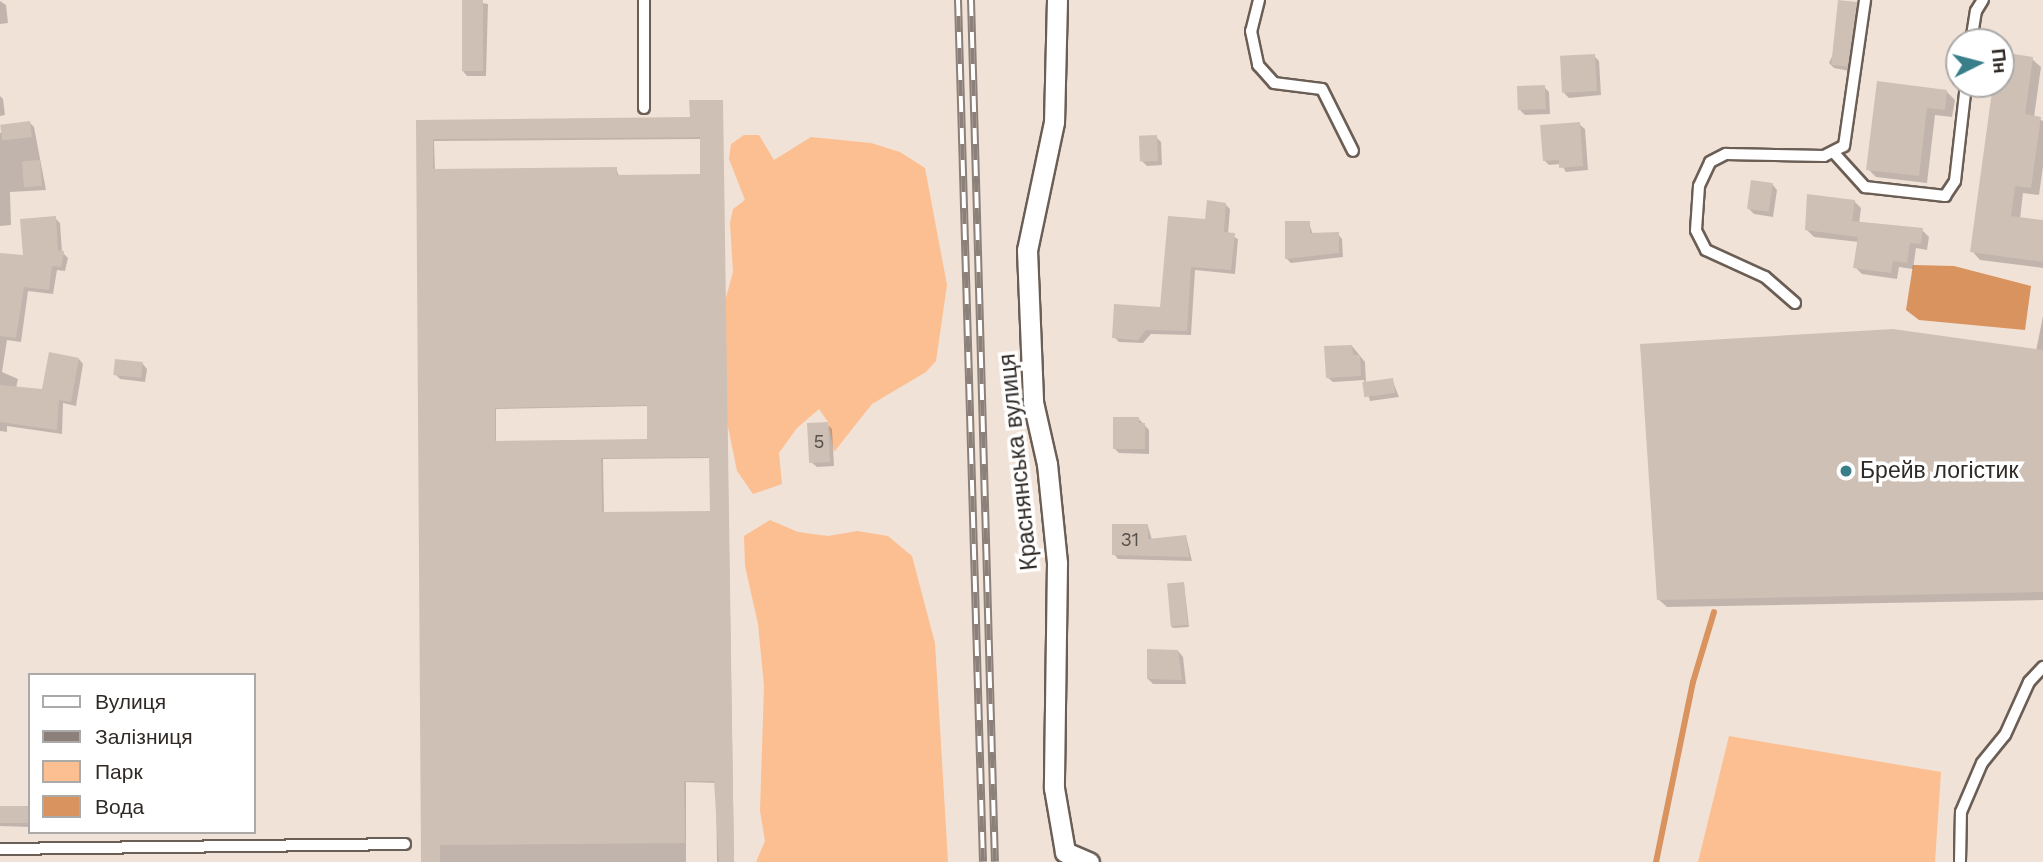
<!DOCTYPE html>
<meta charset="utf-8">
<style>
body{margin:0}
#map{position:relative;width:2043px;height:862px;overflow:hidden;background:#f1e2d7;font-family:"Work Sans",sans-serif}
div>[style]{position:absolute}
.green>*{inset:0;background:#fcbf92}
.water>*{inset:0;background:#d8935e}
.shadow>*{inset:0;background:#0003;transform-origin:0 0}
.stream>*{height:6px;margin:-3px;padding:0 3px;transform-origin:3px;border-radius:3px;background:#d8935e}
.building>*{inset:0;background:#cfc0b5;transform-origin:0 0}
.roads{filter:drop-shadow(2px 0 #6b5e55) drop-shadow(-2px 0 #6b5e55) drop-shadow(0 2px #6b5e55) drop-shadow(0 -2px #6b5e55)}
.service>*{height:10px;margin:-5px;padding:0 5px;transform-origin:5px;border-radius:5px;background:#fff}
.minor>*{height:19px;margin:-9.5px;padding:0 9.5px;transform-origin:9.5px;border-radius:9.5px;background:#fff}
.rail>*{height:8px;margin-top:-4px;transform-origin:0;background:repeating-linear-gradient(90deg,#fff 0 16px,#8c817a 0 32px);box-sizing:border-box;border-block:2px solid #8c817a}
.dots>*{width:19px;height:19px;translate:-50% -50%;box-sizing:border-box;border:4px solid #fff;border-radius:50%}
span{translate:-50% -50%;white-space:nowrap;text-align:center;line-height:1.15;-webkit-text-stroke:7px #fff;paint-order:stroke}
.number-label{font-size:19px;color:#58504a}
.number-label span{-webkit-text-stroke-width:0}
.street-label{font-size:23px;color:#302a26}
.poi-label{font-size:23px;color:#302a26}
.left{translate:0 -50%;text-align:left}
.legend{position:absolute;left:28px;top:673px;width:228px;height:161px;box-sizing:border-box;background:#fff;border:2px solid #acaaa8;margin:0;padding:9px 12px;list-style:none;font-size:21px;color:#302a26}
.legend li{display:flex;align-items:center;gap:14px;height:35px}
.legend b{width:35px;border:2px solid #acaaa8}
.north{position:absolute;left:1945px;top:28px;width:70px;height:70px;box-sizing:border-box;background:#fff;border:2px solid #acaaa8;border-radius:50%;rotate:84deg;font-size:19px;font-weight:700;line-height:28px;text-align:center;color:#302a26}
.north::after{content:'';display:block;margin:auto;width:24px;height:32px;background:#387f89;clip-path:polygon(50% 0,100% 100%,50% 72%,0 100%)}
</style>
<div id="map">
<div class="green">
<i style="clip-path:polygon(744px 135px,759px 135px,774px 160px,811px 137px,871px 143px,900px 152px,925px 168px,947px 285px,936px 361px,926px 372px,872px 404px,834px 452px,828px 422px,819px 409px,797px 428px,779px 453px,782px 484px,753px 494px,737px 471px,725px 412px,725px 301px,733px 272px,730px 223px,733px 209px,745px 200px,729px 159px,731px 144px)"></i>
<i style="clip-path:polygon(770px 520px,798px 532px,828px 536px,857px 531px,888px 536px,912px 556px,935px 643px,948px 862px,756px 862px,765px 841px,760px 811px,764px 686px,758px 624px,745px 566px,744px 536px)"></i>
<i style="clip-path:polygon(1729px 736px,1941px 772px,1935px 862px,1698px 862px)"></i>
</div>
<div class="water">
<i style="clip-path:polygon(1913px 265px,1954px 266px,2031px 286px,2025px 330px,1919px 320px,1906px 310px)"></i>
</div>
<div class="shadow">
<i style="clip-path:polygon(464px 0,488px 4px,486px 76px,467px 76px,462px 70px)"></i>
<i style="clip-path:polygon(0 1px,6px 5px,8px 23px,0 24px)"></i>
<i style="clip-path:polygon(1856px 3px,1861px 8px,1850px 71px,1834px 68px,1829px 63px)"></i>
<i style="clip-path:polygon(2001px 54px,2032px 59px,2041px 67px,2034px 117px,2043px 121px,2043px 166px,2039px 195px,2023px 193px,2020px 219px,2043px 222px,2043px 268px,1980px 260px,1972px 251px,1995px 84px,2001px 84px)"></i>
<i style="clip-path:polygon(1594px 56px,1599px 61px,1601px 95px,1569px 98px,1564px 93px)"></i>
<i style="clip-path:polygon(1878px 83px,1947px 92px,1955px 100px,1952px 117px,1935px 115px,1927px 183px,1876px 177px,1868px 169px)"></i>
<i style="clip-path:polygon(1544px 87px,1549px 92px,1550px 114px,1525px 115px,1520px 110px)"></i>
<i style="clip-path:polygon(0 96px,3px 99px,5px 115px,0 116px)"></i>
<i style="clip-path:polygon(evenodd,722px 102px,734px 862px,717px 862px,716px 783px,686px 782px,686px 862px,423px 862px,418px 122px,691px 119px,722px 102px,701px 139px,702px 175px,619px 176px,616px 168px,435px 171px,434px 141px,701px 139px,722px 102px,649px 406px,649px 441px,496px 443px,496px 409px,649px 406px,722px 102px,711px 458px,712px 513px,604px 513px,603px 459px,711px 458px)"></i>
<i style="clip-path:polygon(29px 122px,34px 127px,46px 190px,10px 192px,11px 225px,0 226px,0 133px)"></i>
<i style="clip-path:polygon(1579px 124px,1585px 129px,1588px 170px,1566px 172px,1561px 164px,1549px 165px,1544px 160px)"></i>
<i style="clip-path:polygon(1156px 137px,1161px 142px,1162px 165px,1147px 166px,1142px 161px)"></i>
<i style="clip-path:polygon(1772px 184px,1777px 190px,1773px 217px,1754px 214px,1749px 209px)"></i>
<i style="clip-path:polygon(1854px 201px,1861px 208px,1859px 224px,1922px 230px,1929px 237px,1927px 250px,1916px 248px,1913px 269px,1899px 267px,1897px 279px,1862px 274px,1855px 267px,1859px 242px,1814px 237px,1807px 230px)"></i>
<i style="clip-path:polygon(1225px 204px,1230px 209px,1228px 234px,1238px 239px,1235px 274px,1195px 270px,1191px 335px,1151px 334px,1143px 343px,1119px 342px,1114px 337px,1161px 309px,1206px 221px)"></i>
<i style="clip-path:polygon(55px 218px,60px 223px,62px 252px,68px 258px,65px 271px,57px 270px,53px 294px,28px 291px,21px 342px,7px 340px,2px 372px,18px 379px,16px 388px,43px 391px,79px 359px,83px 364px,76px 406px,63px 403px,62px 434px,7px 426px,7px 432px,0 431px,0 254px,25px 257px)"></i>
<i style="clip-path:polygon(1309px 223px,1313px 235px,1338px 234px,1342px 239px,1343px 257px,1291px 263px,1286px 258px)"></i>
<i style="clip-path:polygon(2043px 316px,2043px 600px,1667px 607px,1658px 599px,2036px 351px)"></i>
<i style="clip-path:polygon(1352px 346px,1365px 362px,1366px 383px,1392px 379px,1399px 397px,1370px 401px,1364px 380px,1333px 382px,1327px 377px)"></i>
<i style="clip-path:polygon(142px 363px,147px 369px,145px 382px,120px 379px,115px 374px)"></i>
<i style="clip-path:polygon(1139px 419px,1149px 430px,1149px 454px,1119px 453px,1114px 448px)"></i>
<i style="clip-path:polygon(827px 424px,832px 429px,834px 466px,817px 467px,811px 462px)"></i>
<i style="clip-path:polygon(1148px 526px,1152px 540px,1186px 536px,1192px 561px,1118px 559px,1114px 554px)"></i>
<i style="clip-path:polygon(1184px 584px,1189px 627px,1173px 628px,1171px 626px)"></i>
<i style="clip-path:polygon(1178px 651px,1183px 657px,1186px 684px,1153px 684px,1148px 679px)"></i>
<i style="left:0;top:806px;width:30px;height:20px;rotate:2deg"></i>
</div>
<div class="stream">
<i style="left:1656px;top:862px;width:184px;rotate:-78.4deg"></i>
<i style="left:1693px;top:682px;width:73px;rotate:-73.3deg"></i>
</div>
<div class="building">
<i style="left:462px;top:0;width:21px;height:71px"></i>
<i style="left:1838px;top:0;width:19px;height:65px;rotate:6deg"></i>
<i style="clip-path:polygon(2001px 52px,2033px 57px,2025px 114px,2041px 117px,2031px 188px,2015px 186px,2011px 216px,2043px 220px,2043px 262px,1970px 252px,1993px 84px,2001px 84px)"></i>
<i style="left:1595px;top:54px;width:37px;height:35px;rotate:87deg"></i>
<i style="clip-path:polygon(1877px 81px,1947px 90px,1945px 110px,1927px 108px,1919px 176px,1866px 170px)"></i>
<i style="left:1545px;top:85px;width:24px;height:28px;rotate:88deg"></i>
<i style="clip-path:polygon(evenodd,689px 100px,723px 100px,734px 862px,719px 862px,714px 781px,684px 781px,685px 843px,440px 845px,440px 862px,421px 862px,416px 120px,690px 117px,689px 100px,700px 137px,700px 174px,617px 175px,617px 167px,433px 169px,433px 139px,700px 137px,689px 100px,647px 405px,647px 439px,495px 441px,495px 408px,647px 405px,689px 100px,709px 457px,710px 511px,602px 512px,601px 458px,709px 457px)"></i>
<i style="left:30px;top:121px;width:16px;height:30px;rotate:83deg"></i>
<i style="clip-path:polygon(1580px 122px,1583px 166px,1559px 168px,1559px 160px,1543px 161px,1540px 125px)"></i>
<i style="left:1157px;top:135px;width:26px;height:18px;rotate:88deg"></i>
<i style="left:40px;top:160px;width:26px;height:18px;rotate:86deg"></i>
<i style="left:1751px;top:180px;width:22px;height:29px;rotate:8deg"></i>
<i style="clip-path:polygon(1807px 194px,1855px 200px,1852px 221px,1923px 228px,1921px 244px,1910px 243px,1907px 263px,1893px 261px,1891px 273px,1853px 268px,1858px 237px,1805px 230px)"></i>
<i style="clip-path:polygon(1207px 200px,1226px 203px,1224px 232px,1235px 233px,1231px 270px,1191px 267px,1187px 331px,1146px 330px,1138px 340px,1112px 338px,1114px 304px,1160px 307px,1168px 216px,1205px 219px)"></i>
<i style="clip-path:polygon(56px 216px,58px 250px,64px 251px,61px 267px,52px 266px,49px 290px,24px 287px,16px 338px,0 336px,0 253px,23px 255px,20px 219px)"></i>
<i style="clip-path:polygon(1285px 221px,1310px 221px,1310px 233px,1339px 232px,1339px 253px,1285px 259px)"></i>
<i style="clip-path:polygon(1893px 329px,2043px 350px,2043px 592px,1657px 600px,1640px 344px)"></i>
<i style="clip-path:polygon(1352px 345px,1353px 355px,1360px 355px,1361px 376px,1326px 378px,1324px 346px)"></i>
<i style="clip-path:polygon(49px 352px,79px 358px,71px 402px,59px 400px,57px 430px,0 422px,0 385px,42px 389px)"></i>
<i style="left:115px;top:359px;width:28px;height:16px;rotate:6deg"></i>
<i style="left:1393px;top:378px;width:15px;height:31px;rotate:82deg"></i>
<i style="clip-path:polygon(1113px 417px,1139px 417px,1139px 423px,1145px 423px,1145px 449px,1113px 449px)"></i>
<i style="left:828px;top:422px;width:40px;height:21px;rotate:87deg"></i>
<i style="clip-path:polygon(1112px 524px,1148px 524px,1148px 539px,1186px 535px,1189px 557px,1112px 555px)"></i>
<i style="left:1184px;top:582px;width:43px;height:17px;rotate:85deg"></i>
<i style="clip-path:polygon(1147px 649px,1178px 650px,1182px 680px,1147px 679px)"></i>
<i style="left:0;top:806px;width:30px;height:17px"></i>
</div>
<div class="roads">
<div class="service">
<i style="left:1259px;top:0;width:32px;rotate:104deg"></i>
<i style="left:1251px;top:31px;width:35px;rotate:78deg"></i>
<i style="left:1258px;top:65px;width:24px;rotate:48deg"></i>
<i style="left:1274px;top:83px;width:48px;rotate:7.1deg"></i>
<i style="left:1322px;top:89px;width:69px;rotate:63.4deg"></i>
<i style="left:1971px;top:42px;width:31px;rotate:-81deg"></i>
<i style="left:1976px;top:11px;width:13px;rotate:-58deg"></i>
<i style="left:644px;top:108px;width:108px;rotate:-90deg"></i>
<i style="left:1835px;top:154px;width:45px;rotate:47.7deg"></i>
<i style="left:1865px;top:187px;width:81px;rotate:6.4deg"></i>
<i style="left:1945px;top:196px;width:18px;rotate:-56deg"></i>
<i style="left:1955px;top:181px;width:98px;rotate:-83.5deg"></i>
<i style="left:1795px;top:303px;width:40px;rotate:-139deg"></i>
<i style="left:1765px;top:277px;width:65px;rotate:-155.4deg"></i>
<i style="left:1706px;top:250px;width:22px;rotate:-117deg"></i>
<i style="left:1696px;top:230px;width:44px;rotate:-86.1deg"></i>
<i style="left:1699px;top:186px;width:26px;rotate:-65deg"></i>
<i style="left:1710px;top:162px;width:18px;rotate:-27deg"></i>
<i style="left:1726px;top:154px;width:98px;rotate:1.2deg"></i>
<i style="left:1824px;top:156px;width:22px;rotate:-27deg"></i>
<i style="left:1844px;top:146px;width:148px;rotate:-81.8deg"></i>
<i style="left:0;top:849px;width:405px;rotate:-0.7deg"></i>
<i style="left:1960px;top:862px;width:50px;rotate:-88.9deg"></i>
<i style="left:1961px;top:812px;width:53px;rotate:-66.8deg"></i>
<i style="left:1982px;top:763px;width:36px;rotate:-51deg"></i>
<i style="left:2005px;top:735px;width:58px;rotate:-65.6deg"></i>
<i style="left:2029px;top:682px;width:21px;rotate:-47deg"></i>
</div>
<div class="minor">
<i style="left:1057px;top:0;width:122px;rotate:91.4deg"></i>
<i style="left:1054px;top:122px;width:131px;rotate:101.9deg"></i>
<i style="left:1027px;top:250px;width:152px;rotate:87.7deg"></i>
<i style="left:1033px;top:402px;width:64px;rotate:77.3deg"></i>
<i style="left:1047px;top:464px;width:100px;rotate:84.2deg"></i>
<i style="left:1057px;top:563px;width:225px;rotate:90.8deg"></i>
<i style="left:1054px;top:788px;width:65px;rotate:80.2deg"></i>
<i style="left:1065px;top:852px;width:26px;rotate:23deg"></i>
</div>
</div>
<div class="rail">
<i style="left:958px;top:0;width:862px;rotate:88.34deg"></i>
<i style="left:971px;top:0;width:862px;rotate:88.41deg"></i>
</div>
<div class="dots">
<i style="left:1846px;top:471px;background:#387f89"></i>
</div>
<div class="number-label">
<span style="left:819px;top:442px">5</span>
<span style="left:1130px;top:540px">31</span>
</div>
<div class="street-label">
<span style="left:1019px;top:462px;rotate:-96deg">Краснянська вулиця</span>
</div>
<div class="poi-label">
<span class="left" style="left:1860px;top:471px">Брейв логістик</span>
</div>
<ul class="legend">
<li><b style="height:9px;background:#fff"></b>Вулиця</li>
<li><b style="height:9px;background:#8c817a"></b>Залізниця</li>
<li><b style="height:19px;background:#fcbf92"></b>Парк</li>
<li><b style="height:19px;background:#d8935e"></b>Вода</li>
</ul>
<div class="north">Пн</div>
</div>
